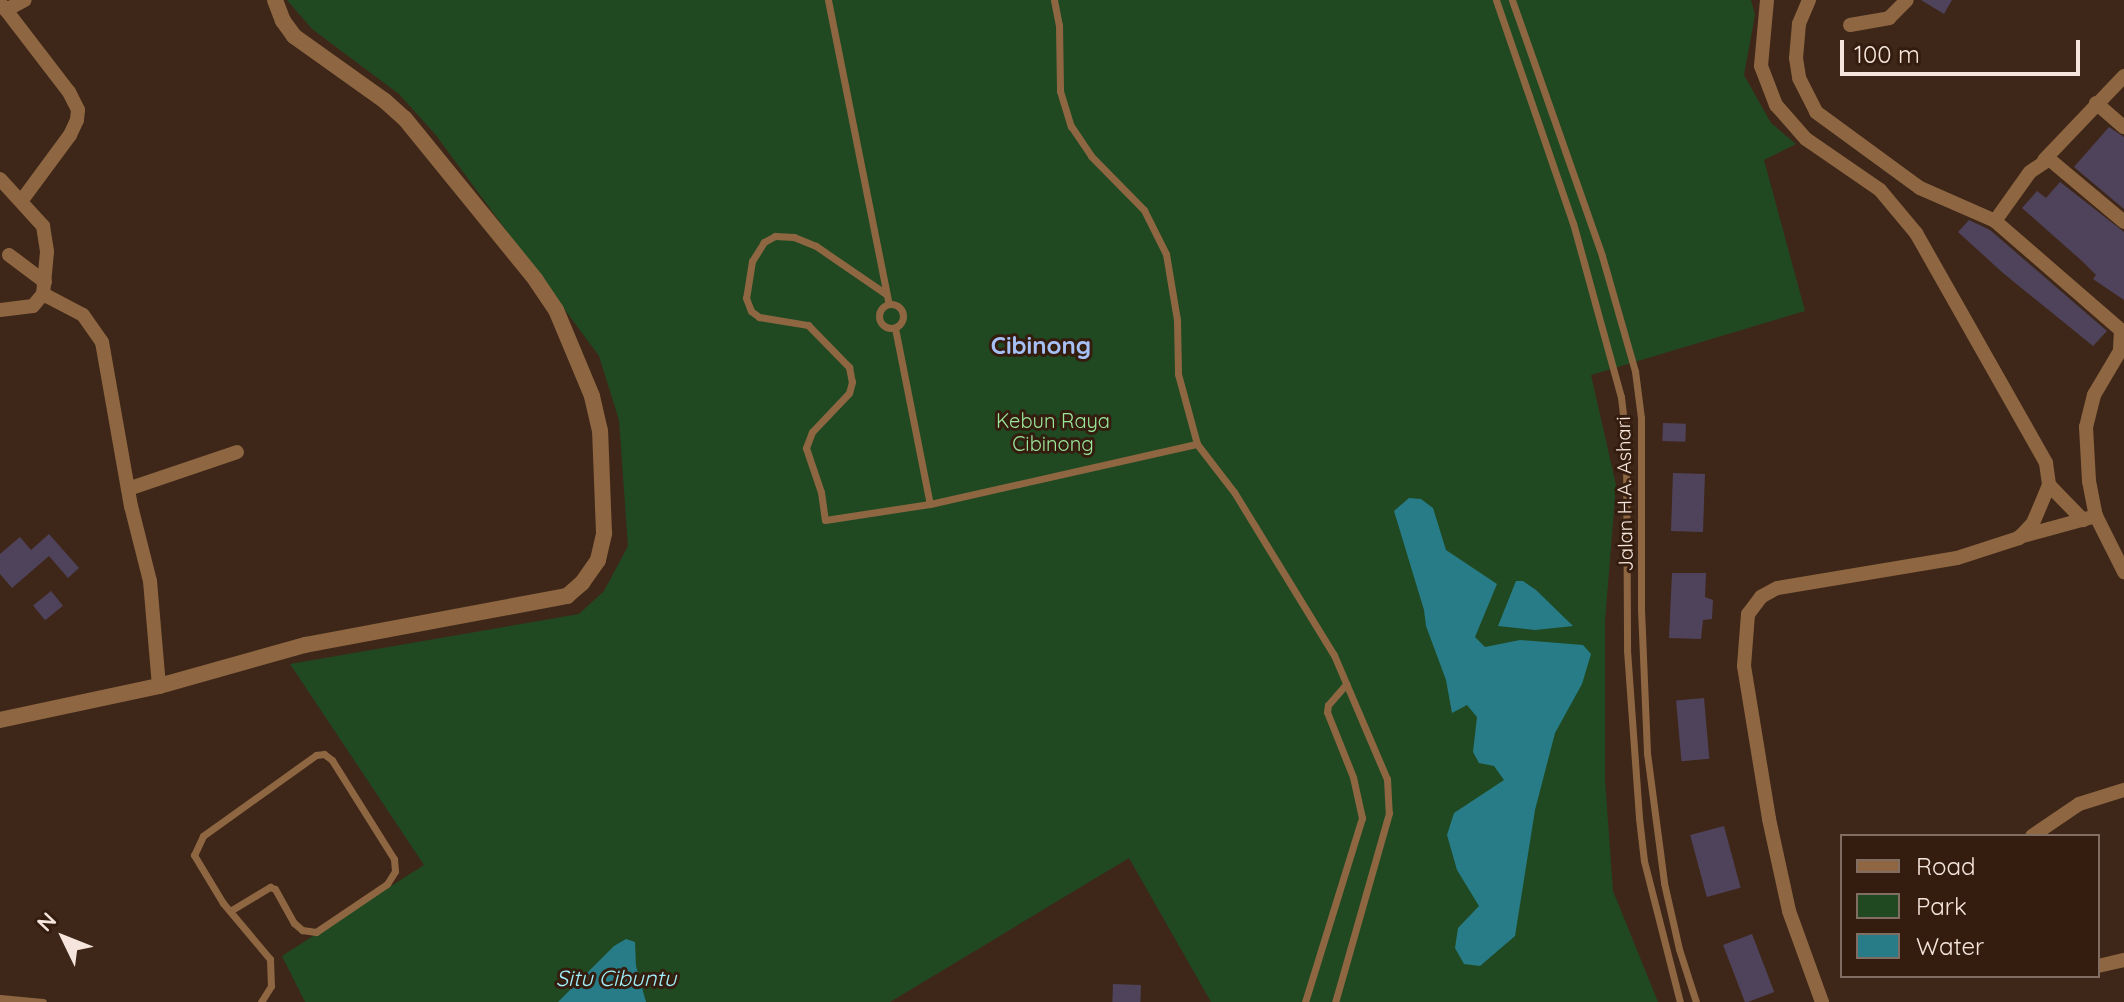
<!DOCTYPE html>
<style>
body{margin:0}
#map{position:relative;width:2124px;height:1002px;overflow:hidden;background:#3e2719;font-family:Quicksand,sans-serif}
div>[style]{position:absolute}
.green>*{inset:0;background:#204922}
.water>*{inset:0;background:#287c87}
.building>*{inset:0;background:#4f435b;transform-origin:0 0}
.service>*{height:7px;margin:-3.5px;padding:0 3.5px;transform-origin:3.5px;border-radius:3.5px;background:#8e6742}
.service>.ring{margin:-3.5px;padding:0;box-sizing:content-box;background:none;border:7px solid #8e6742;border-radius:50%}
.minor>*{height:14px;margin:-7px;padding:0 7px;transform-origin:7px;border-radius:7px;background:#8e6742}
.tertiary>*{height:16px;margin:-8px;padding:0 8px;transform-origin:8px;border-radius:8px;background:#8e6742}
span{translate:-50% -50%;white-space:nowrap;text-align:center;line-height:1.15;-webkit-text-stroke:6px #341d0f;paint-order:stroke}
.park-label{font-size:20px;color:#9be89b}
.street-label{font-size:20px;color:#f5e5dc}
.water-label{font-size:22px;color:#a0effa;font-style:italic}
.quarter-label{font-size:24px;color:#a7c1f6;font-weight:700}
.legend{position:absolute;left:1840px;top:834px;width:260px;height:144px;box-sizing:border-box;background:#341d0f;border:2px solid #816d61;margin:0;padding:10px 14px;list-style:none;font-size:24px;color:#f5e5dc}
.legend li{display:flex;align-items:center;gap:16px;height:40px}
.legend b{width:40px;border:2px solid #816d61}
.north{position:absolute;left:24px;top:898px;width:80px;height:80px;-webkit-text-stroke:6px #341d0f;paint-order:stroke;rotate:313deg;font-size:22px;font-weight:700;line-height:32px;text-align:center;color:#f5e5dc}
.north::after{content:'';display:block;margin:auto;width:28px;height:36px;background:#f5e5dc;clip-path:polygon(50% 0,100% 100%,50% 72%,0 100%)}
.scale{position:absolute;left:1840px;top:40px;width:240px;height:36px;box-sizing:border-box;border:4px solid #f5e5dc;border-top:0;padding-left:10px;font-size:24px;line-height:28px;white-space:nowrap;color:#f5e5dc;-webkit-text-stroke:6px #341d0f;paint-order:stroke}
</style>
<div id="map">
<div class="green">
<i style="clip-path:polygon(287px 0,1751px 0,1755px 15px,1744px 75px,1771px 123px,1796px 144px,1764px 160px,1805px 311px,1591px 375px,1616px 485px,1605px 621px,1605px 780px,1613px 891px,1658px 1002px,1211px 1002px,1129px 858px,890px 1002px,305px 1002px,282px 956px,424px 865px,290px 664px,579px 614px,604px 591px,628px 546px,619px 420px,599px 356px,435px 134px,399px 94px,312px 29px)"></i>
</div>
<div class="water">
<i style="clip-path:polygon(1409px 498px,1421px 499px,1433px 508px,1446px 550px,1497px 584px,1475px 637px,1485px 647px,1520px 640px,1583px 645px,1591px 654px,1582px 684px,1555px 733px,1535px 810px,1515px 936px,1480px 966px,1464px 964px,1455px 948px,1458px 928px,1479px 906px,1457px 870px,1447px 835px,1454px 813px,1504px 780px,1494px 766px,1479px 763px,1473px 752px,1477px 717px,1467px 705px,1452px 713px,1446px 680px,1426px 626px,1424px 610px,1394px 511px)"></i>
<i style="clip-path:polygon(1516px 581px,1523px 581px,1536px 590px,1573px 626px,1535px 630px,1498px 626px)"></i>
<i style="clip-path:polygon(626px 939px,635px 942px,636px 966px,646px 1002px,558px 1002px,614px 946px)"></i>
</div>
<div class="building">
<i style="clip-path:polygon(1921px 0,1952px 0,1944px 14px)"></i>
<i style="clip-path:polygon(2109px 127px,2124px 137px,2124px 209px,2074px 167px)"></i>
<i style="clip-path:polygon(2060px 182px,2124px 232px,2124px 300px,2093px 279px,2096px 275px,2082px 261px,2022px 208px,2037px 191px,2046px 198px)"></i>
<i style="clip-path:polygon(1969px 220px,1990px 230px,2107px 331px,2093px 346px,2003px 273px,1958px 232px)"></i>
<i style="left:1663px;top:423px;width:23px;height:18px;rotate:2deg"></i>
<i style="left:1673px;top:473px;width:32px;height:58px;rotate:2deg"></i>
<i style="clip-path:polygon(49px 534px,79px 568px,68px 578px,49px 556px,12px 588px,0 574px,0 554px,20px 537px,31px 550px)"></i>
<i style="clip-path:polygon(1672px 573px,1706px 573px,1705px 597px,1713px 600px,1712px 619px,1703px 620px,1701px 639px,1669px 638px)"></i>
<i style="left:51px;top:591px;width:19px;height:23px;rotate:51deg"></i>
<i style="left:1704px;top:698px;width:61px;height:28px;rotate:85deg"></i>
<i style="left:1724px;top:826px;width:64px;height:35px;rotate:75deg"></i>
<i style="left:1752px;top:934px;width:62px;height:31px;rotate:69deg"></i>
<i style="left:1113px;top:984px;width:28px;height:18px;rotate:2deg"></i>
</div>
<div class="service">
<i style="left:828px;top:0;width:310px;rotate:78.7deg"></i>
<i style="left:1054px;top:0;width:25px;rotate:79deg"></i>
<i style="left:1059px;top:25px;width:66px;rotate:89.1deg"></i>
<i style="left:1060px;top:91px;width:37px;rotate:73deg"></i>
<i style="left:1071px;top:126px;width:36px;rotate:56deg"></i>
<i style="left:1091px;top:156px;width:76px;rotate:45.5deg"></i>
<i style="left:1144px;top:210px;width:49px;rotate:63.4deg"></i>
<i style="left:1166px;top:254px;width:67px;rotate:80.5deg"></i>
<i style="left:1177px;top:320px;width:54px;rotate:88.9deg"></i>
<i style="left:1178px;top:374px;width:73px;rotate:74.8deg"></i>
<i style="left:1197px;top:444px;width:61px;rotate:52.4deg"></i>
<i style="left:1234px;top:492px;width:191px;rotate:58.5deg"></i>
<i style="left:1334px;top:655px;width:135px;rotate:66.9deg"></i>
<i style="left:1387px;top:779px;width:34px;rotate:87deg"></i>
<i style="left:1389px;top:813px;width:197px;rotate:105.9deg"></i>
<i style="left:1496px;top:0;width:236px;rotate:71deg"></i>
<i style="left:1573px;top:223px;width:180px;rotate:74.6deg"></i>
<i style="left:1621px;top:397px;width:44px;rotate:83.5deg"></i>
<i style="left:1626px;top:441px;width:209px;rotate:89.7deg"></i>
<i style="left:1627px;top:650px;width:168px;rotate:85.9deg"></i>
<i style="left:1639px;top:818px;width:43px;rotate:83.4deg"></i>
<i style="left:1644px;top:861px;width:146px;rotate:75.7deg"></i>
<i style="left:1512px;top:0;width:271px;rotate:70.6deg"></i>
<i style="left:1602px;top:256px;width:120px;rotate:74deg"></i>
<i style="left:1635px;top:371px;width:47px;rotate:82.7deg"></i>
<i style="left:1641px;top:418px;width:191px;rotate:90deg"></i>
<i style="left:1641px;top:609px;width:144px;rotate:87.6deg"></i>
<i style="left:1647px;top:753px;width:131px;rotate:82.5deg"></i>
<i style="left:1664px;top:883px;width:68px;rotate:77.2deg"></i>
<i style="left:1679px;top:949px;width:56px;rotate:72.2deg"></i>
<i style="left:886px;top:294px;width:85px;rotate:-145.6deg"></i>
<i style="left:816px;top:246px;width:24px;rotate:-158deg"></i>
<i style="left:794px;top:237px;width:19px;rotate:-177deg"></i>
<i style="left:775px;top:236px;width:13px;rotate:151deg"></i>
<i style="left:764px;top:242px;width:22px;rotate:122deg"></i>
<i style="left:752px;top:261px;width:37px;rotate:99deg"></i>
<i style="left:746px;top:298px;width:14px;rotate:69deg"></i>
<i style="left:751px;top:311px;width:10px;rotate:37deg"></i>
<i style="left:759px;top:317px;width:50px;rotate:9.3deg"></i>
<i style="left:808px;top:325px;width:59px;rotate:45.7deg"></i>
<i style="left:849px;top:367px;width:15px;rotate:79deg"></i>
<i style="left:852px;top:382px;width:11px;rotate:105deg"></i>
<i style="left:849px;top:393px;width:54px;rotate:133.5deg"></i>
<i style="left:812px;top:432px;width:17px;rotate:111deg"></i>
<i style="left:806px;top:448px;width:46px;rotate:71.2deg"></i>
<i style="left:821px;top:492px;width:28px;rotate:82deg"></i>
<i style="left:825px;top:520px;width:106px;rotate:-8.7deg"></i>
<i class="ring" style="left:879px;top:304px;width:17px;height:17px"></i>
<i style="left:895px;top:328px;width:179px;rotate:78.8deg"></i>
<i style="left:930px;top:504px;width:274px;rotate:-12.7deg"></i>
<i style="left:230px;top:911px;width:47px;rotate:-31deg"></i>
<i style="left:270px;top:887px;width:5px;rotate:22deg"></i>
<i style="left:275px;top:889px;width:39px;rotate:61deg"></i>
<i style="left:294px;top:923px;width:11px;rotate:41deg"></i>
<i style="left:302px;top:930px;width:14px;rotate:8deg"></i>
<i style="left:316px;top:932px;width:86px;rotate:-34.1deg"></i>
<i style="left:387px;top:884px;width:15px;rotate:-58deg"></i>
<i style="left:395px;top:871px;width:12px;rotate:-95deg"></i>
<i style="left:394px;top:859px;width:117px;rotate:-122.1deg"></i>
<i style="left:332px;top:760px;width:10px;rotate:-143deg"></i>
<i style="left:324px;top:754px;width:8px;rotate:173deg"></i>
<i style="left:316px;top:755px;width:139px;rotate:144.4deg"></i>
<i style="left:203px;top:836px;width:21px;rotate:115deg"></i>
<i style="left:194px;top:855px;width:56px;rotate:58.9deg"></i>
<i style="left:223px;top:903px;width:73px;rotate:50deg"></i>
<i style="left:270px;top:959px;width:27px;rotate:88deg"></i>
<i style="left:271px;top:986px;width:19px;rotate:122deg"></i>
<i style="left:0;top:998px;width:43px;rotate:5.3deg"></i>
<i style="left:1305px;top:1002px;width:193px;rotate:-72.8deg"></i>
<i style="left:1362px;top:818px;width:42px;rotate:-102.4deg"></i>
<i style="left:1353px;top:777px;width:70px;rotate:-111.8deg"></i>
<i style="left:1327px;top:712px;width:7px;rotate:-82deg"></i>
<i style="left:1328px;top:705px;width:28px;rotate:-49deg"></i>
</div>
<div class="minor">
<i style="left:1767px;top:0;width:66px;rotate:95.2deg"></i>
<i style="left:1761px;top:66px;width:42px;rotate:69deg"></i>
<i style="left:1776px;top:105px;width:45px;rotate:48.6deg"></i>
<i style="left:1806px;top:139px;width:90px;rotate:34.6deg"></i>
<i style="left:1880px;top:190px;width:56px;rotate:50.1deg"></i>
<i style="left:1916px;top:233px;width:264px;rotate:60.5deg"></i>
<i style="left:2046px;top:463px;width:22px;rotate:82deg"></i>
<i style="left:2049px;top:485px;width:41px;rotate:112.8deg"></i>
<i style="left:2033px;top:523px;width:21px;rotate:133deg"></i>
<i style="left:2019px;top:538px;width:65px;rotate:162.1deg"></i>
<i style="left:1957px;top:558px;width:182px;rotate:170.5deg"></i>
<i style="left:1777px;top:588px;width:18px;rotate:151deg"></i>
<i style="left:1761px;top:597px;width:21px;rotate:127deg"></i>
<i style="left:1748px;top:614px;width:52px;rotate:94.4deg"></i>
<i style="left:1744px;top:666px;width:155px;rotate:80.7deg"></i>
<i style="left:1769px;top:819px;width:94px;rotate:77.7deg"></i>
<i style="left:1789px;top:911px;width:97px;rotate:70.1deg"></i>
<i style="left:1809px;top:0;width:26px;rotate:113deg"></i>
<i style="left:1799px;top:24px;width:34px;rotate:95deg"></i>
<i style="left:1796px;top:58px;width:20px;rotate:81deg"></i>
<i style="left:1799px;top:78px;width:38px;rotate:63deg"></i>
<i style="left:1816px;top:112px;width:129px;rotate:36.2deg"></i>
<i style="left:1920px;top:188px;width:82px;rotate:23.7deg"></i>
<i style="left:1995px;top:221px;width:167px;rotate:40.9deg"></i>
<i style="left:2121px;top:330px;width:21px;rotate:93deg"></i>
<i style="left:2120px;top:351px;width:51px;rotate:120.6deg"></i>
<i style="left:2094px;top:395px;width:33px;rotate:104deg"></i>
<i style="left:2086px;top:427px;width:54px;rotate:86.8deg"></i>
<i style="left:2089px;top:481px;width:36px;rotate:79deg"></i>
<i style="left:2096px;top:516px;width:63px;rotate:63.4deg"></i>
<i style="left:0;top:3px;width:9px;rotate:49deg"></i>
<i style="left:6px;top:10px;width:21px;rotate:-28deg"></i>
<i style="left:6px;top:10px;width:103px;rotate:52.5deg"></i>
<i style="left:69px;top:92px;width:20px;rotate:63deg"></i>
<i style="left:78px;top:110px;width:10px;rotate:96deg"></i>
<i style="left:77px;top:120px;width:17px;rotate:115deg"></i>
<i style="left:70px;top:135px;width:81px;rotate:126.4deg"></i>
<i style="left:1850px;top:25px;width:40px;rotate:-10deg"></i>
<i style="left:1889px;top:18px;width:25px;rotate:-45deg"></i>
<i style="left:2096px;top:103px;width:37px;rotate:41deg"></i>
<i style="left:2044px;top:160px;width:116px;rotate:-46.4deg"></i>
<i style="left:0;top:179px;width:64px;rotate:47.5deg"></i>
<i style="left:43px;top:226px;width:26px;rotate:81deg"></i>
<i style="left:47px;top:252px;width:42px;rotate:95.4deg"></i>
<i style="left:43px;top:294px;width:45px;rotate:27.7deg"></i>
<i style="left:83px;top:315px;width:33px;rotate:55deg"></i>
<i style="left:102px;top:342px;width:167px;rotate:80deg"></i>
<i style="left:131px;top:506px;width:77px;rotate:75.8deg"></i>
<i style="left:150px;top:581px;width:105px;rotate:85.1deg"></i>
<i style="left:1995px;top:221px;width:60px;rotate:-54.5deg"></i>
<i style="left:2030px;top:172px;width:23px;rotate:-34deg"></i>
<i style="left:2049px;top:159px;width:98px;rotate:40deg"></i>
<i style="left:9px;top:255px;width:45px;rotate:36.9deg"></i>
<i style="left:0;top:310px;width:33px;rotate:-7deg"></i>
<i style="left:33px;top:306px;width:16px;rotate:-50deg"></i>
<i style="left:2049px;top:485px;width:49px;rotate:45.8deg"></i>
<i style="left:128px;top:489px;width:115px;rotate:-18.7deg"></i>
<i style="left:2019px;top:537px;width:80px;rotate:-15.3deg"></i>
<i style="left:2032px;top:836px;width:57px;rotate:-34.2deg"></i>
<i style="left:2079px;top:804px;width:47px;rotate:-17.3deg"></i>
<i style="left:2098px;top:966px;width:27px;rotate:-13deg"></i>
</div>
<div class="tertiary">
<i style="left:0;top:720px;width:163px;rotate:-12.1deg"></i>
<i style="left:159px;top:686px;width:152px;rotate:-15.7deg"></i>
<i style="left:305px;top:645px;width:267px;rotate:-10.6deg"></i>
<i style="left:567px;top:596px;width:20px;rotate:-41deg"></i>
<i style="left:582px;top:583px;width:28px;rotate:-55deg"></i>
<i style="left:598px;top:560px;width:28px;rotate:-77deg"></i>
<i style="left:604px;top:533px;width:102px;rotate:-92.2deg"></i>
<i style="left:600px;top:431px;width:36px;rotate:-103deg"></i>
<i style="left:592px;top:396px;width:93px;rotate:-112.7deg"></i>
<i style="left:556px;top:310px;width:36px;rotate:-124deg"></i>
<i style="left:536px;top:280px;width:208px;rotate:-129.1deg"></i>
<i style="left:405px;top:119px;width:27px;rotate:-138deg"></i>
<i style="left:385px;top:101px;width:112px;rotate:-144.5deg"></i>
<i style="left:294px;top:36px;width:19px;rotate:-126deg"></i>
<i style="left:283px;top:21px;width:22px;rotate:-111deg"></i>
</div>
<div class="park-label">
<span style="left:1053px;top:432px">Kebun Raya<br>Cibinong</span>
</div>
<div class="street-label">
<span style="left:1624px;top:494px;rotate:-91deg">Jalan H.A. Ashari</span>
</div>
<div class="water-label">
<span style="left:616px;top:979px">Situ Cibuntu</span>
</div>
<div class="quarter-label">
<span style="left:1041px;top:346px">Cibinong</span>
</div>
<ul class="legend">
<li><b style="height:10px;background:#8e6742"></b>Road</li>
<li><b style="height:22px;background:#204922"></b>Park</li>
<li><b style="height:22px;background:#287c87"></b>Water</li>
</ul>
<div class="north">N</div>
<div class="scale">100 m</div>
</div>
